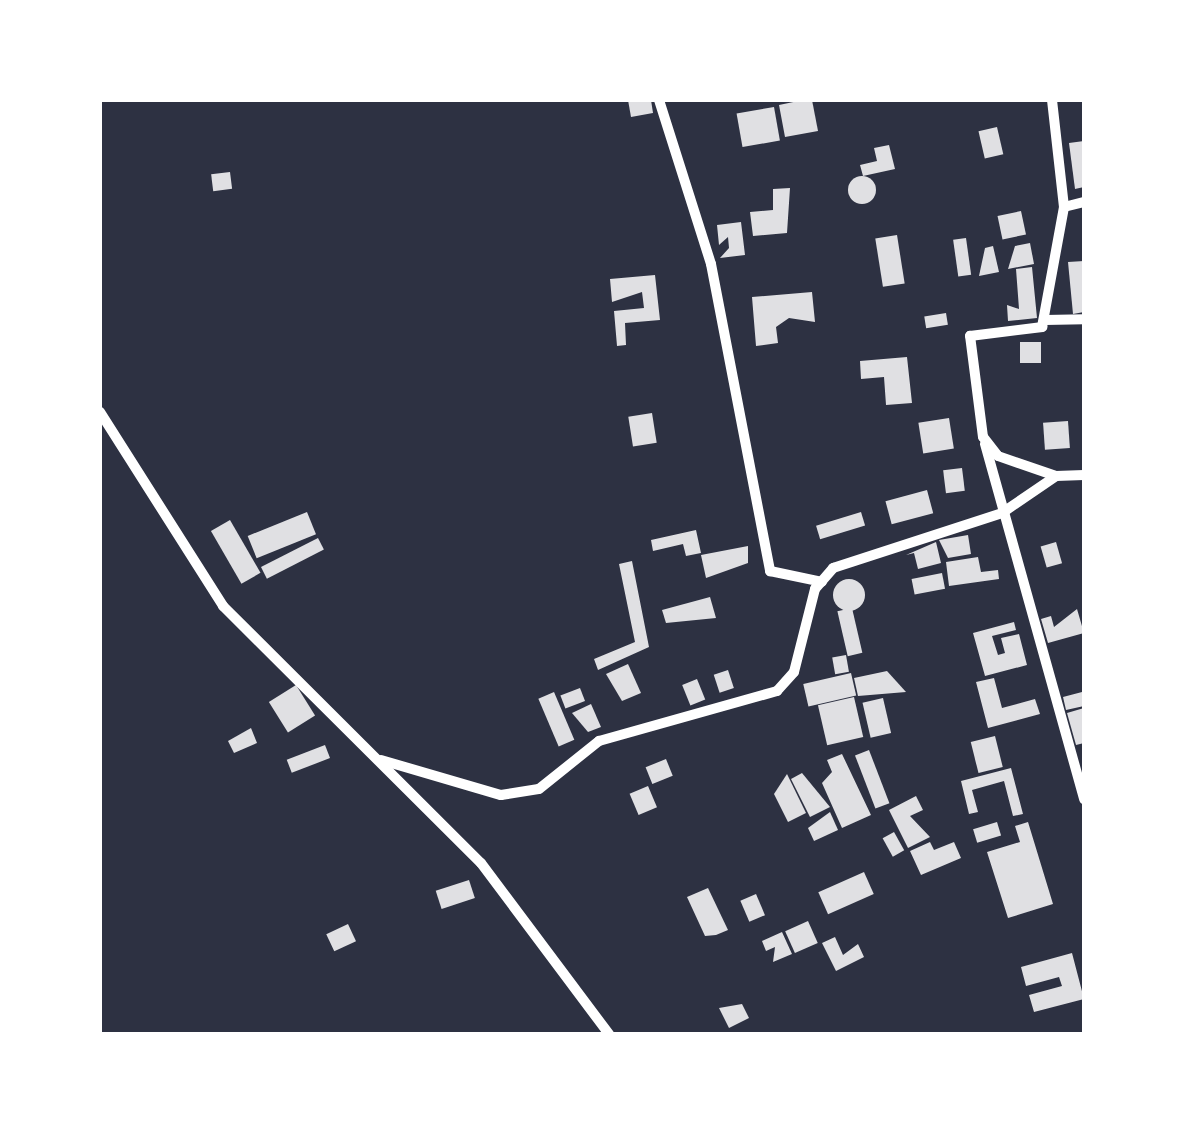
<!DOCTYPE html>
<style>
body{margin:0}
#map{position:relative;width:1184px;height:1134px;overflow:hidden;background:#2d3142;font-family:Inter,sans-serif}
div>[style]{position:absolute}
.building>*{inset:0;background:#e0e0e3;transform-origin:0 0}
.round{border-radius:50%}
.minor>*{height:10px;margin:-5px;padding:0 5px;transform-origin:5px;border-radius:5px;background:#fff}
span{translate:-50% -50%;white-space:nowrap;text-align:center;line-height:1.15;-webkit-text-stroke:10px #fff;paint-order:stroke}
.frame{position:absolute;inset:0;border:102px solid #fff;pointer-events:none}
</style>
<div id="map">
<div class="building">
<i style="clip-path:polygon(628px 100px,651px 100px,653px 113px,631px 117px)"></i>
<i style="clip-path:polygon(803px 100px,812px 100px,818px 131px,785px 137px,779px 105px)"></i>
<i style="left:774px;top:107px;width:34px;height:38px;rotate:80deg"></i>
<i style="left:997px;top:127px;width:28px;height:19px;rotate:77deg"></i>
<i style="clip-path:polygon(1084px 141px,1084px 187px,1075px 189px,1069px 143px)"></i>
<i style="clip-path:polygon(889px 145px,895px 169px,863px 176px,860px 165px,877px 161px,874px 148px)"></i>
<i style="left:230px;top:172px;width:17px;height:19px;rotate:83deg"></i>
<i class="round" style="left:848px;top:176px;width:28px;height:28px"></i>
<i style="clip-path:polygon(790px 188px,787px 233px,753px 236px,750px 212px,773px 210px,773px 189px)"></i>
<i style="left:1021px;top:211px;width:24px;height:24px;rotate:78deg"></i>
<i style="clip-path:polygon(741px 222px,745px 255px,720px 258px,729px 248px,728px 237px,719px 245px,717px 225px)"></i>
<i style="left:897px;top:235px;width:49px;height:22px;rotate:81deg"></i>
<i style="left:966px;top:238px;width:37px;height:13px;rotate:82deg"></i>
<i style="clip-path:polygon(1030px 243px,1034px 264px,1008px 269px,1015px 246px)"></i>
<i style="clip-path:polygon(993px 246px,999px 272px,979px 276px,985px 248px)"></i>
<i style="clip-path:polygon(1084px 261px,1084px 312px,1073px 314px,1068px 262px)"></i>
<i style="clip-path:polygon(1032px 267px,1037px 318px,1008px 321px,1007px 305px,1019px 309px,1016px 269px)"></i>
<i style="clip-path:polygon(655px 275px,660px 320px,625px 323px,626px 345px,617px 346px,614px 311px,644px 308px,642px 292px,612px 302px,610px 279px)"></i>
<i style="clip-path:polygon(812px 292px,815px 322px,789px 318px,776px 327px,778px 343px,756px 346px,752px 297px)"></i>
<i style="left:946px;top:313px;width:12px;height:22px;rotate:81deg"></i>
<i style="left:1020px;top:342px;width:21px;height:21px"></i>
<i style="clip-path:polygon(907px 357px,912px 403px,886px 405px,884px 377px,861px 379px,860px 361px)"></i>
<i style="left:652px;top:413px;width:30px;height:24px;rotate:81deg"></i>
<i style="left:949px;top:418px;width:31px;height:31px;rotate:81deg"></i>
<i style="left:1068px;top:421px;width:27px;height:25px;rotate:86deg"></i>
<i style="left:962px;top:468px;width:23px;height:19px;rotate:83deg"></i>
<i style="left:927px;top:490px;width:24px;height:43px;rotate:75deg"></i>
<i style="left:307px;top:512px;width:24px;height:64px;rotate:68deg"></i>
<i style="left:861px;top:512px;width:14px;height:47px;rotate:73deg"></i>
<i style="left:230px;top:520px;width:61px;height:22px;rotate:60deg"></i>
<i style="clip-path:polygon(696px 530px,701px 553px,686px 556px,683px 544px,653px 551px,651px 540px)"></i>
<i style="clip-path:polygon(968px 535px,971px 554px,948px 558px,939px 540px)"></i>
<i style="left:318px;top:538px;width:13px;height:64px;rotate:63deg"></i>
<i style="clip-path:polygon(936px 542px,941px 563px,918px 569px,914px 553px,906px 555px)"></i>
<i style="left:1056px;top:542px;width:22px;height:16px;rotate:74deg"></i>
<i style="clip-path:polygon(748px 546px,748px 563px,706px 578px,701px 555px)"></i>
<i style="clip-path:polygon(978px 557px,981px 572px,998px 570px,999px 579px,949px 586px,946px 562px)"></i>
<i style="clip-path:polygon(632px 561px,649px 647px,598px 670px,594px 659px,635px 642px,619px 564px)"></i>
<i style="left:942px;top:573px;width:16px;height:31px;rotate:79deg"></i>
<i class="round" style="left:833px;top:579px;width:32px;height:32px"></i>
<i style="clip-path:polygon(710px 597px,716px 618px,666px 623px,662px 610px)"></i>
<i style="left:852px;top:608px;width:46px;height:15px;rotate:77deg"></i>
<i style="clip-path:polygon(1077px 609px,1084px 633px,1048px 643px,1041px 619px,1051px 616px,1054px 627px)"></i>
<i style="clip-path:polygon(1014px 622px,1016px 630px,992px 636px,998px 655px,1005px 653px,1001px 638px,1019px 634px,1027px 665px,985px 676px,973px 633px)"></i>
<i style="left:846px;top:655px;width:17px;height:14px;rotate:80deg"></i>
<i style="clip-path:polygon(628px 664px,641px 693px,622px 701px,606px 674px)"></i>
<i style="left:728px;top:670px;width:19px;height:15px;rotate:72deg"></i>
<i style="clip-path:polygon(887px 671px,906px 692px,858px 696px,854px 678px)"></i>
<i style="left:851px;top:673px;width:23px;height:49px;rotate:77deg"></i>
<i style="clip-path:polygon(994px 678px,1002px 708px,1035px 699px,1040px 714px,988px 728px,976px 682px)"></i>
<i style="left:697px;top:679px;width:22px;height:16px;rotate:68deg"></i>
<i style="clip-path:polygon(1084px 682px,1084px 706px,1066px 710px,1063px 697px,1082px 692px)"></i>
<i style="left:296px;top:685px;width:36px;height:32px;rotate:58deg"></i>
<i style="left:580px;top:688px;width:14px;height:21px;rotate:69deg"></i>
<i style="left:554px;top:692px;width:52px;height:17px;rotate:67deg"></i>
<i style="left:854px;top:697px;width:41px;height:37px;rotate:77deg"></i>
<i style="left:883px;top:698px;width:36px;height:21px;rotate:77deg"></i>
<i style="clip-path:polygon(591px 704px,601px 727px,588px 732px,572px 713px)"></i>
<i style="clip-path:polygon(1084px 708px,1084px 743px,1076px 745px,1067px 713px)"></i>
<i style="clip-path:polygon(251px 728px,257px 743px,234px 753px,228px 741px)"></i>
<i style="left:995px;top:736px;width:32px;height:25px;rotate:76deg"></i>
<i style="left:325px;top:745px;width:14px;height:41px;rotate:69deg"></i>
<i style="left:869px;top:750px;width:57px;height:15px;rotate:69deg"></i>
<i style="clip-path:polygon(842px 754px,871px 815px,842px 828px,822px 783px,832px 772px,827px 760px)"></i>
<i style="left:666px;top:759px;width:18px;height:22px;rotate:68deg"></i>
<i style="clip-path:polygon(1011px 768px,1023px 814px,1013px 816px,1004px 781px,972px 790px,978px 812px,969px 814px,961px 781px)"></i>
<i style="clip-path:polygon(802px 773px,830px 807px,810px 817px,791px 779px)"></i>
<i style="clip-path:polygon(787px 774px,806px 813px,788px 822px,774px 794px)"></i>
<i style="left:648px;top:786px;width:23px;height:20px;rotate:67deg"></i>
<i style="clip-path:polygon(916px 796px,923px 810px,910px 816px,930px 837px,908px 848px,889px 810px)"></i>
<i style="clip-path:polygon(830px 812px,838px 830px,814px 841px,808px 828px)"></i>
<i style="left:997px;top:822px;width:14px;height:25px;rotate:73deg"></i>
<i style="clip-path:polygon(1028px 822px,1053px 904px,1008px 918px,987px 852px,1020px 842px,1015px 826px)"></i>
<i style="left:894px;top:832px;width:21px;height:13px;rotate:61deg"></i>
<i style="clip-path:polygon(930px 842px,934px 850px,954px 842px,961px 858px,921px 875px,910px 851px)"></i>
<i style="left:864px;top:872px;width:24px;height:50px;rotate:66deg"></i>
<i style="left:469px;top:880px;width:19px;height:35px;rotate:72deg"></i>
<i style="clip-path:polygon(708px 888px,728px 930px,716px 935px,705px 936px,687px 897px)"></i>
<i style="left:756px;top:894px;width:23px;height:17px;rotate:67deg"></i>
<i style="left:808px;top:921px;width:24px;height:25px;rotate:66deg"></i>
<i style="left:348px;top:924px;width:19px;height:24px;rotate:65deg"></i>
<i style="clip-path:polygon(782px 932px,792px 954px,773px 962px,775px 947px,766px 951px,762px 941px)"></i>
<i style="clip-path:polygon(835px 937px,843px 955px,858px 944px,864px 957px,836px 971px,822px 943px)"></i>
<i style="clip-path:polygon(1072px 953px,1084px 999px,1034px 1012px,1029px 995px,1062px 986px,1059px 977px,1026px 986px,1021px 967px)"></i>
<i style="clip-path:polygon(742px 1004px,749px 1018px,729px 1028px,719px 1008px)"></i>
</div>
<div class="minor">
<i style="left:659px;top:100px;width:172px;rotate:72.4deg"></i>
<i style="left:711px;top:264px;width:313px;rotate:79.1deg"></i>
<i style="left:770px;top:571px;width:53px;rotate:11.9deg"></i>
<i style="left:1052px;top:100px;width:108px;rotate:83.6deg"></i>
<i style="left:1064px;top:207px;width:21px;rotate:-14deg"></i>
<i style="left:1045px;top:320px;width:39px;rotate:-1deg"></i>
<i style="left:100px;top:412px;width:230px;rotate:57.6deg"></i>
<i style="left:223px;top:606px;width:364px;rotate:44.9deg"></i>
<i style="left:481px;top:863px;width:214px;rotate:53.2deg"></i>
<i style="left:985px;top:444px;width:369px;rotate:74.4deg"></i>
<i style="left:1056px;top:476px;width:61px;rotate:-161deg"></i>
<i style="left:998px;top:456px;width:24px;rotate:-128deg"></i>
<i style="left:983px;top:437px;width:102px;rotate:-97.3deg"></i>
<i style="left:970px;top:336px;width:73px;rotate:-7.1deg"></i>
<i style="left:1042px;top:327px;width:122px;rotate:-79.6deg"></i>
<i style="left:381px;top:760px;width:125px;rotate:16.3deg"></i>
<i style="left:501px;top:795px;width:38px;rotate:-9deg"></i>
<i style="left:539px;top:789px;width:77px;rotate:-38.7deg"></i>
<i style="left:599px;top:741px;width:185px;rotate:-15.7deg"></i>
<i style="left:777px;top:691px;width:25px;rotate:-48deg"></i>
<i style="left:794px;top:672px;width:86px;rotate:-75.8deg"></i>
<i style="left:815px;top:589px;width:28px;rotate:-49deg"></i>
<i style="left:833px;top:568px;width:178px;rotate:-18deg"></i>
<i style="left:1002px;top:513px;width:65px;rotate:-34.4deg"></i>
<i style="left:1056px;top:476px;width:28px;rotate:-2deg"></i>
</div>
<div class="frame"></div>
</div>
